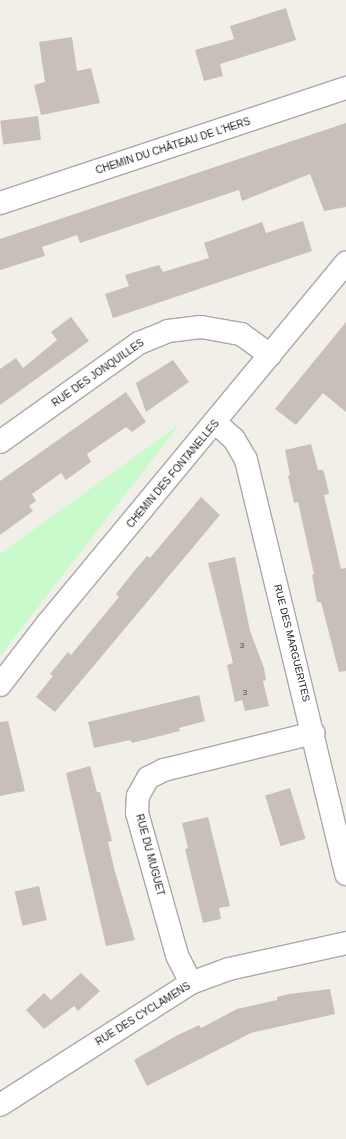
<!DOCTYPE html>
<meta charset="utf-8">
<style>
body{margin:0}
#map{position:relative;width:346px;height:1139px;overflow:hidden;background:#f2efe9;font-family:Helvetica,sans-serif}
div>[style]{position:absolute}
.park>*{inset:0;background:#c8facc}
.building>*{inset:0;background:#c7bfb8;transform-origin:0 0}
.roads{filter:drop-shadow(1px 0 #a9a9a9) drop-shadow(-1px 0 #a9a9a9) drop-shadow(0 1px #a9a9a9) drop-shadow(0 -1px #a9a9a9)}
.street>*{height:22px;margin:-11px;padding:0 11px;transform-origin:11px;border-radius:11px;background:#fff}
span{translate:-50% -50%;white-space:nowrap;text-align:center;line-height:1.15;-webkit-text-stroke:4px #fff;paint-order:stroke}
.number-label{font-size:8px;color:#4b4948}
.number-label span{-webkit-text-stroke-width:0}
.street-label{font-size:10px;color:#222}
</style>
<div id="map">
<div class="park">
<i style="clip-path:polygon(180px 424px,0 656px,0 554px)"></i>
</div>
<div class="building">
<i style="clip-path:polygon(286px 8px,296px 40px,220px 64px,223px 76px,204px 81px,195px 50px,234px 39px,230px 26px)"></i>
<i style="clip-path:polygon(72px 37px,77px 71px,91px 68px,100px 103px,41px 115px,34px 85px,45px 82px,39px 42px)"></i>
<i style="left:38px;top:116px;width:24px;height:38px;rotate:83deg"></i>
<i style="clip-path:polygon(346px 123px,346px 207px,324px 211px,310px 174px,242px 201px,239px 190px,80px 243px,77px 235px,42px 247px,45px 256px,0 270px,0 239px)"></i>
<i style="clip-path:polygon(303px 221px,312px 251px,113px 318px,105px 294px,129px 286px,125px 275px,159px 265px,163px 272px,209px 258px,204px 243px,262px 222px,266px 233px)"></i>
<i style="clip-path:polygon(71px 317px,89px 341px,0 405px,0 369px,16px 358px,23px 368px,57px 340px,51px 332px)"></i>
<i style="clip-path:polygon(346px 322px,346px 412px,323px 393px,296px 425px,275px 409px)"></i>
<i style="clip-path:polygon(173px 360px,189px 382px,146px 412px,136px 383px)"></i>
<i style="clip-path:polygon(126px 392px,146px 422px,132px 432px,126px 427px,87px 454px,91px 462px,66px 480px,61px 473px,32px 494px,36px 501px,29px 506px,33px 511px,0 535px,0 481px)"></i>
<i style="clip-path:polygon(311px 444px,318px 470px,323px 470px,326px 480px,329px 494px,324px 495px,341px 569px,346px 568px,346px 671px,339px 672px,321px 602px,317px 602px,312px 575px,314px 574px,298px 502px,294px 503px,288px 476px,290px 475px,285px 450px)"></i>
<i style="clip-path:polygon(201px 497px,220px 515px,55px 712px,36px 697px,53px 676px,50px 674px,68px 652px,71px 655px,119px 597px,116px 594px,131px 575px,147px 556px,150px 558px)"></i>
<i style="clip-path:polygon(235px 557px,250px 631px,264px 668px,266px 680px,263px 681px,269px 706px,245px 711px,242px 700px,235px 702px,227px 665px,233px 663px,208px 563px)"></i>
<i style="clip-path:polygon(199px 695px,205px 721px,179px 728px,180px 731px,132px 743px,130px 740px,94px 748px,88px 722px)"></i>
<i style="clip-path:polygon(8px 721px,25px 791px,0 796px,0 722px)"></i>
<i style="clip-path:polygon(90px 766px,97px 792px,100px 792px,112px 841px,108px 842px,114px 868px,135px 940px,106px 946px,66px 773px)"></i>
<i style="left:290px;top:788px;width:53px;height:26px;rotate:73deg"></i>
<i style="clip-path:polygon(208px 817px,230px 906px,219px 908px,221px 919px,203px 923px,185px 849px,188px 848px,182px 823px)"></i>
<i style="left:39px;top:886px;width:35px;height:25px;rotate:77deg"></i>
<i style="clip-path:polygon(81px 973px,100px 991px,78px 1011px,74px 1006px,44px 1029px,26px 1010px,44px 993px,51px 1000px)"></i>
<i style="clip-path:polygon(330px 989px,335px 1014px,251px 1033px,147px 1086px,134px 1060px,176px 1036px,199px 1025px,201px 1028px,237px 1009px,277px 1000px,277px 997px,289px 994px)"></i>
</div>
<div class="roads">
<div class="street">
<i style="left:0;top:203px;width:365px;rotate:-18.4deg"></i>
<i style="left:216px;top:423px;width:24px;rotate:42deg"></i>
<i style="left:234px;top:439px;width:24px;rotate:60deg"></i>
<i style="left:246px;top:460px;width:426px;rotate:76.4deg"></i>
<i style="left:0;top:442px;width:171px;rotate:-35.5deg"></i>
<i style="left:139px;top:343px;width:31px;rotate:-22deg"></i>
<i style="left:168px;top:331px;width:33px;rotate:-7deg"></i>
<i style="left:201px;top:327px;width:41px;rotate:9.9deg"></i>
<i style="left:241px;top:334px;width:36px;rotate:36deg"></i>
<i style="left:0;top:685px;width:77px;rotate:-52.4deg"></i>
<i style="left:47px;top:624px;width:469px;rotate:-50.4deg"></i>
<i style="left:191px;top:983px;width:31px;rotate:-117deg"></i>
<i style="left:177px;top:955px;width:148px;rotate:-105.7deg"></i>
<i style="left:137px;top:813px;width:17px;rotate:-87deg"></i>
<i style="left:138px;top:796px;width:21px;rotate:-61deg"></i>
<i style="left:148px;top:778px;width:18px;rotate:-27deg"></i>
<i style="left:164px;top:770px;width:154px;rotate:-13.9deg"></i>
<i style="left:0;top:1105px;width:227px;rotate:-32.6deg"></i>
<i style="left:191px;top:983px;width:40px;rotate:-20.2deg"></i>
<i style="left:229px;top:969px;width:120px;rotate:-12.5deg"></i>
</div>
</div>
<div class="number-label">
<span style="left:242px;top:646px">3</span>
<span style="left:245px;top:693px">3</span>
</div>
<div class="street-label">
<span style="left:173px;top:146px;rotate:-18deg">CHEMIN DU CHÂTEAU DE L'HERS</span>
<span style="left:98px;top:373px;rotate:-35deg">RUE DES JONQUILLES</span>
<span style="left:173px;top:474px;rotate:-50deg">CHEMIN DES FONTANELLES</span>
<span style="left:292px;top:643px;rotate:76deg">RUE DES MARGUERITES</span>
<span style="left:150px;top:855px;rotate:75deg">RUE DU MUGUET</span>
<span style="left:143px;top:1014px;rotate:-32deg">RUE DES CYCLAMENS</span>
</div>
</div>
